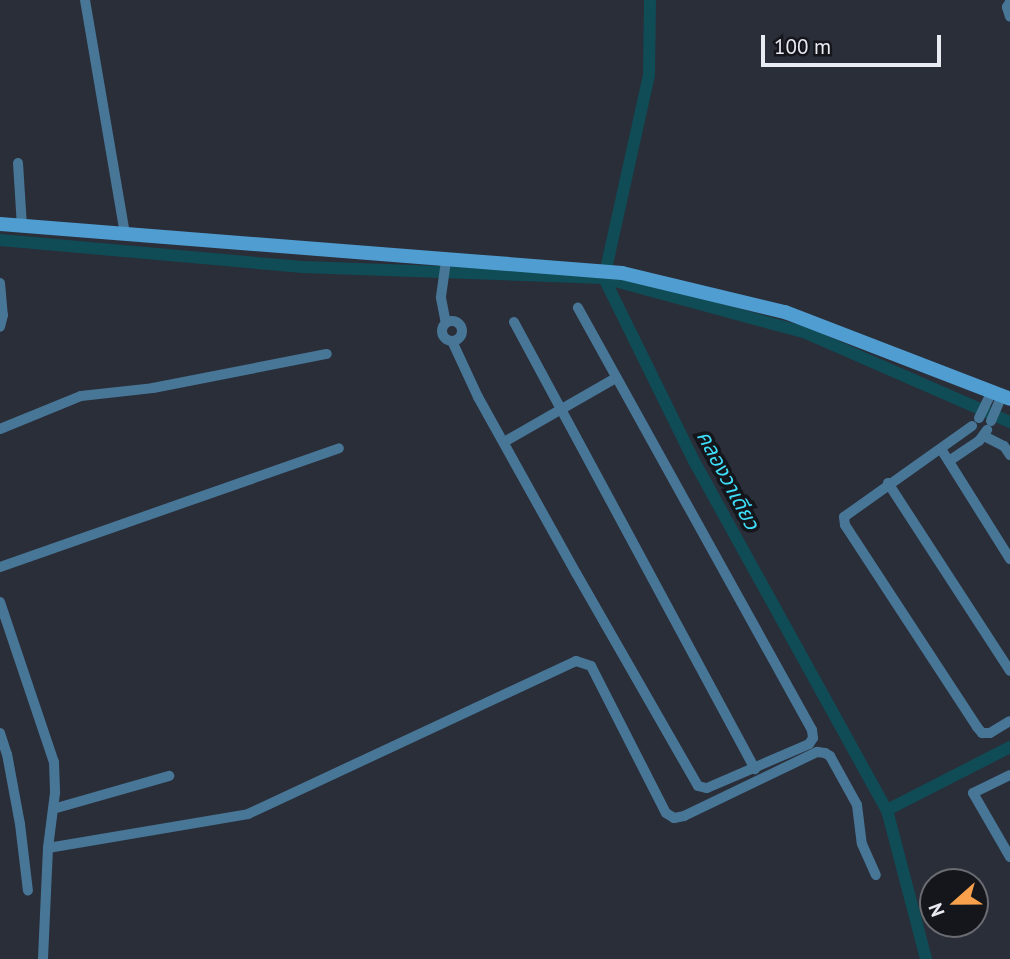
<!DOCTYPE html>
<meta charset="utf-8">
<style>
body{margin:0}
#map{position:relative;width:1010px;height:959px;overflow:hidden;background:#2a2e39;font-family:"PT Sans","Noto Sans Thai",sans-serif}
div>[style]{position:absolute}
.canal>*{height:12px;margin:-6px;padding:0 6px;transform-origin:6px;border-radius:6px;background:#0f4c56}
.street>*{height:10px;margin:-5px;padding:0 5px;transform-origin:5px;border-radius:5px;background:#487697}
.street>.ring{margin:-5px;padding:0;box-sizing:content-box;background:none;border:10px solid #487697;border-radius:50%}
.secondary>*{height:14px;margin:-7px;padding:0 7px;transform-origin:7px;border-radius:7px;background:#509dd2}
span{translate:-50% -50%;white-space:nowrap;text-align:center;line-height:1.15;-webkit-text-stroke:7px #15161b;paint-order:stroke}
.water-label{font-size:21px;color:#3edef8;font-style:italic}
.north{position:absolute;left:919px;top:868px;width:70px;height:70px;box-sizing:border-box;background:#15161b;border:2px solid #6a6c71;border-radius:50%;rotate:249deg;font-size:19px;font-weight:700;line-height:28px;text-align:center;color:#e9ecf3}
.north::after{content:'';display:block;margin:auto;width:24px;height:32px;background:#f9a04d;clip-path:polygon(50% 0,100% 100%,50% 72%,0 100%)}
.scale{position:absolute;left:761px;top:35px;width:180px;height:32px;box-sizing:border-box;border:4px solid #e9ecf3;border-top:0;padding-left:9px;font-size:21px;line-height:24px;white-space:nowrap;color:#e9ecf3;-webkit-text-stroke:5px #15161b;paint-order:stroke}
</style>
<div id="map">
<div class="canal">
<i style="left:650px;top:0;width:75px;rotate:90.8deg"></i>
<i style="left:649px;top:75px;width:208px;rotate:102.5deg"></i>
<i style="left:604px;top:278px;width:204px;rotate:63.8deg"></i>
<i style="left:694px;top:461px;width:399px;rotate:61.1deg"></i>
<i style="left:887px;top:810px;width:154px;rotate:75.3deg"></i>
<i style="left:0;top:240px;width:304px;rotate:5.1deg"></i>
<i style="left:303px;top:267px;width:301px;rotate:2.1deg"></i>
<i style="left:604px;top:278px;width:209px;rotate:15.2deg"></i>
<i style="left:806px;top:333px;width:223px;rotate:23.6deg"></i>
<i style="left:887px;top:810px;width:138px;rotate:-27.1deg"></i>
</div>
<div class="street">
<i style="left:85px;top:0;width:236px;rotate:80.3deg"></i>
<i style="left:1010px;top:2px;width:6px;rotate:121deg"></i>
<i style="left:1007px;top:7px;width:10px;rotate:73deg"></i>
<i style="left:18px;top:163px;width:63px;rotate:86.4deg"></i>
<i style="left:446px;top:261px;width:37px;rotate:98deg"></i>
<i style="left:441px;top:298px;width:25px;rotate:79deg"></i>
<i style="left:0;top:283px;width:32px;rotate:85deg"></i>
<i style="left:3px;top:315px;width:12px;rotate:104deg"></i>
<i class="ring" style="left:442px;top:321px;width:10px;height:10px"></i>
<i style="left:514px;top:322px;width:508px;rotate:61.67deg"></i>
<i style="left:452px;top:341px;width:62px;rotate:65.1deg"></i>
<i style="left:478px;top:397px;width:201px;rotate:60.9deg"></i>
<i style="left:576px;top:573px;width:245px;rotate:60.2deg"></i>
<i style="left:698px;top:786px;width:9px;rotate:13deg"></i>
<i style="left:707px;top:788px;width:111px;rotate:-23.3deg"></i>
<i style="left:809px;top:744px;width:7px;rotate:-56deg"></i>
<i style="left:813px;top:738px;width:8px;rotate:-97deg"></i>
<i style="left:812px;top:730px;width:483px;rotate:-119deg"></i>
<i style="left:979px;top:418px;width:30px;rotate:-64deg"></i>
<i style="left:991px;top:421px;width:28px;rotate:-67deg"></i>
<i style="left:972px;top:426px;width:157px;rotate:144.6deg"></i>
<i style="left:844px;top:517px;width:8px;rotate:83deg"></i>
<i style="left:845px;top:525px;width:241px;rotate:56.8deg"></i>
<i style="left:977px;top:727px;width:8px;rotate:50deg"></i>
<i style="left:982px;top:733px;width:8px"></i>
<i style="left:990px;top:733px;width:23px;rotate:-31deg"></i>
<i style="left:0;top:429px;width:87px;rotate:-22.2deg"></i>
<i style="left:81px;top:396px;width:72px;rotate:-6.3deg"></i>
<i style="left:153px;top:388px;width:177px;rotate:-11.1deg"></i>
<i style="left:984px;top:436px;width:22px;rotate:27deg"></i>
<i style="left:1004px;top:446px;width:11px;rotate:56deg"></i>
<i style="left:504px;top:442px;width:127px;rotate:-29.8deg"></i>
<i style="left:941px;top:449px;width:130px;rotate:57.9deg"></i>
<i style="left:949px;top:461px;width:36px;rotate:-34deg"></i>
<i style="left:979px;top:441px;width:14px;rotate:-54deg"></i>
<i style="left:888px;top:483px;width:224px;rotate:57deg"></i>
<i style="left:0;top:567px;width:359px;rotate:-19.3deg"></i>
<i style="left:0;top:602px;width:169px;rotate:71.4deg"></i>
<i style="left:54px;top:762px;width:31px;rotate:88deg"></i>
<i style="left:55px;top:793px;width:55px;rotate:97.3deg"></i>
<i style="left:48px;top:848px;width:111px;rotate:92.6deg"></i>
<i style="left:0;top:733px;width:22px;rotate:72deg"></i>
<i style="left:7px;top:754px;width:71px;rotate:79.5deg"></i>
<i style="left:20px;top:824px;width:67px;rotate:83.2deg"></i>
<i style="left:1010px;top:775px;width:41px;rotate:154.1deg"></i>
<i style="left:973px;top:793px;width:74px;rotate:60deg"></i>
<i style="left:53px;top:809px;width:121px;rotate:-15.9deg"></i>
<i style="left:48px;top:848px;width:203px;rotate:-9.6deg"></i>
<i style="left:248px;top:814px;width:362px;rotate:-25deg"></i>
<i style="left:576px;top:661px;width:16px;rotate:18deg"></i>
<i style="left:591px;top:666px;width:165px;rotate:63deg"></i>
<i style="left:666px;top:813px;width:9px;rotate:32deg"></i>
<i style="left:674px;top:818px;width:10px;rotate:-11deg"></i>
<i style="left:684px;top:816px;width:148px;rotate:-25.7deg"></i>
<i style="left:817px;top:752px;width:8px;rotate:7deg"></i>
<i style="left:825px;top:753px;width:6px;rotate:31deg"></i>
<i style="left:830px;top:756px;width:56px;rotate:61.1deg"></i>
<i style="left:857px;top:805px;width:39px;rotate:83deg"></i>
<i style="left:862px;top:844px;width:34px;rotate:66deg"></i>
</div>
<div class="secondary">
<i style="left:0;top:224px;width:624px;rotate:4.5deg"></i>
<i style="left:622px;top:273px;width:168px;rotate:13.5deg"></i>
<i style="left:785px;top:312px;width:241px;rotate:21.1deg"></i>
</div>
<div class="water-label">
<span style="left:728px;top:480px;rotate:62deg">คลองวาเดียว</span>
</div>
<div class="north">N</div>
<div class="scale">100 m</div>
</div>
